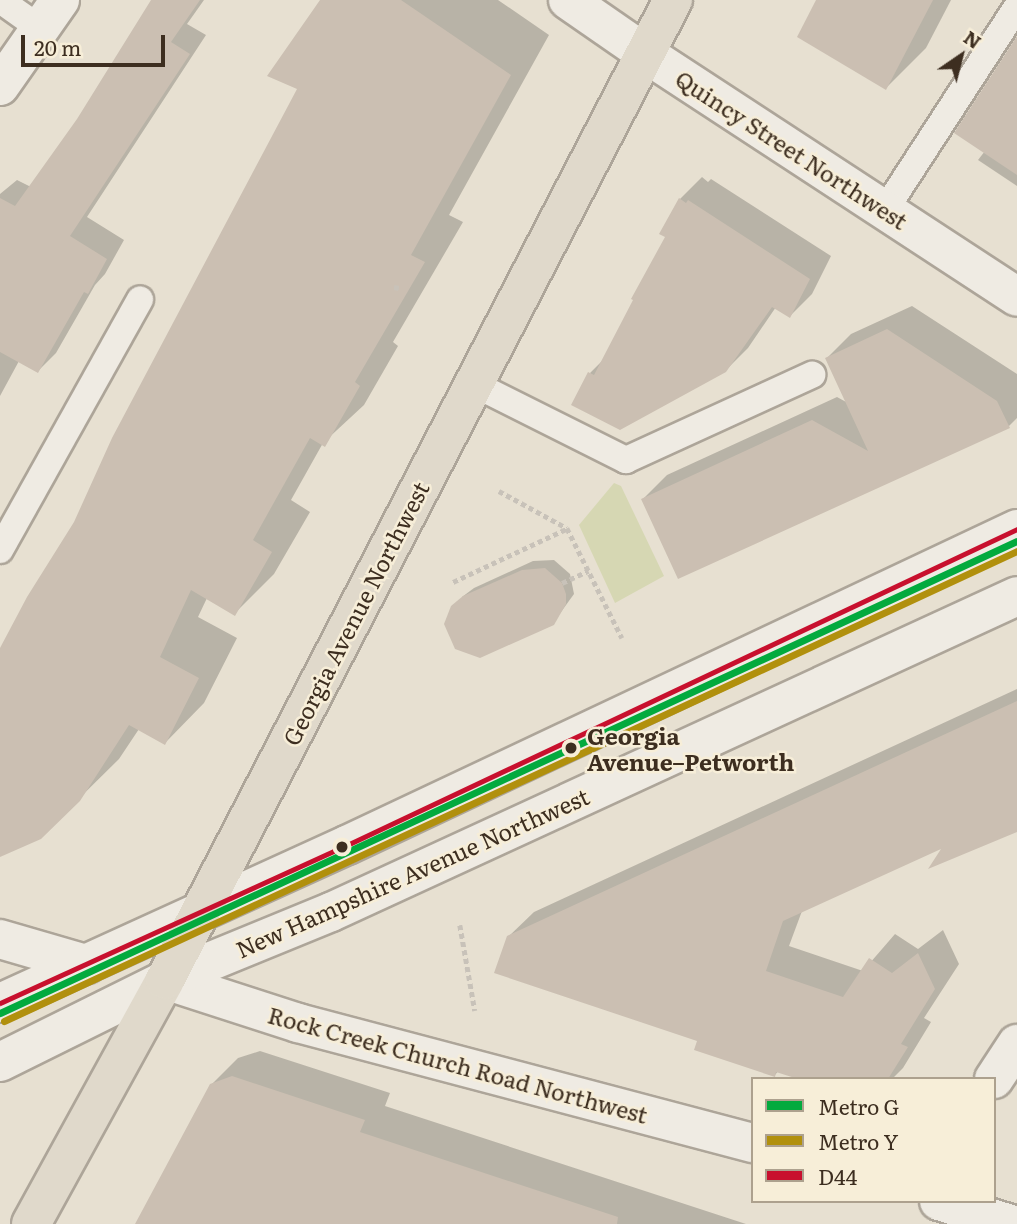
<!DOCTYPE html>
<meta charset="utf-8">
<style>
body{margin:0}
#map{position:relative;width:1017px;height:1224px;overflow:hidden;background:#e7e0d1;font-family:Literata,serif}
div>[style]{position:absolute}
.green>*{inset:0;background:#d6d7b3}
.shadow>*{inset:0;background:#0003}
.building>*{inset:0;background:#cbbfb2}
.path>*{height:4.5px;margin-top:-2.25px;transform-origin:0;background:repeating-linear-gradient(90deg,#c8c2b9 0 5px,transparent 0 8.5px)}
.roads{filter:drop-shadow(2px 0 #ada599) drop-shadow(-2px 0 #ada599) drop-shadow(0 2px #ada599) drop-shadow(0 -2px #ada599)}
.service>*{height:26px;margin:-13px;padding:0 13px;transform-origin:13px;border-radius:13px;background:#efebe3}
.minor>*{height:38px;margin:-19px;padding:0 19px;transform-origin:19px;border-radius:19px;background:#efebe3}
.tertiary>*{height:38px;margin:-19px;padding:0 19px;transform-origin:19px;border-radius:19px;background:#efebe3}
.secondary>*{height:38px;margin:-19px;padding:0 19px;transform-origin:19px;border-radius:19px;background:#efebe3}
.trunk>*{height:38px;margin:-19px;padding:0 19px;transform-origin:19px;border-radius:19px;background:#e0d9cb}
.bus-1>*{height:5px;margin:-2.5px;padding:0 2.5px;transform-origin:2.5px;border-radius:2.5px;background:#c8102e}
.metro-1>*{height:7px;margin:-3.5px;padding:0 3.5px;transform-origin:3.5px;border-radius:3.5px;background:#03aa3e}
.metro-2>*{height:7px;margin:-3.5px;padding:0 3.5px;transform-origin:3.5px;border-radius:3.5px;background:#b1900d}
.dots>*{width:19px;height:19px;translate:-50% -50%;box-sizing:border-box;border:4px solid #f7eed8;border-radius:50%}
span{translate:-50% -50%;white-space:nowrap;text-align:center;line-height:1.15;-webkit-text-stroke:5px #f7eed8;paint-order:stroke}
.street-label{font-size:23px;color:#3d2e20}
.stop-label{font-size:23px;color:#3d2e20;font-weight:700}
.left{translate:0 -50%;text-align:left}
.legend{position:absolute;left:751px;top:1077px;width:245px;height:126px;box-sizing:border-box;background:#f7eed8;border:2px solid #ada18e;margin:0;padding:9px 12px;list-style:none;font-size:21px;color:#3d2e20}
.legend li{display:flex;align-items:center;gap:14px;height:35px}
.legend b{width:35px;border:2px solid #ada18e}
.north{position:absolute;left:926px;top:21px;width:70px;height:70px;-webkit-text-stroke:5px #f7eed8;paint-order:stroke;rotate:35deg;font-size:19px;font-weight:700;line-height:28px;text-align:center;color:#3d2e20}
.north::after{content:'';display:block;margin:auto;width:24px;height:32px;background:#3d2e20;clip-path:polygon(50% 0,100% 100%,50% 72%,0 100%)}
.scale{position:absolute;left:21px;top:35px;width:144px;height:32px;box-sizing:border-box;border:4px solid #3d2e20;border-top:0;padding-left:9px;font-size:21px;line-height:24px;white-space:nowrap;color:#3d2e20;-webkit-text-stroke:5px #f7eed8;paint-order:stroke}
</style>
<div id="map">
<div class="green">
<i style="clip-path:polygon(614px 483px,621px 486px,664px 576px,615px 603px,579px 525px)"></i>
</div>
<div class="shadow">
<i style="clip-path:polygon(153px 0,204px 0,187px 24px,206px 35px,87px 217px,124px 240px,105px 274px,95px 285px,56px 353px,38px 371px,19px 361px,0 396px,0 194px,17px 180px,31px 187px,79px 120px)"></i>
<i style="clip-path:polygon(323px 0,498px 0,549px 35px,449px 215px,463px 222px,393px 342px,398px 346px,364px 405px,323px 443px,291px 500px,310px 512px,274px 574px,234px 614px,207px 598px,198px 617px,237px 638px,204px 703px,165px 743px,139px 729px,119px 759px,40px 837px,0 854px,0 650px,75px 522px,300px 89px)"></i>
<i style="clip-path:polygon(817px 0,951px 0,926px 48px,886px 88px)"></i>
<i style="clip-path:polygon(1017px 46px,1017px 186px,978px 160px,985px 151px)"></i>
<i style="clip-path:polygon(702px 177px,708px 182px,711px 179px,831px 256px,812px 294px,790px 316px,776px 307px,748px 348px,725px 371px,620px 428px,590px 373px,604px 359px,667px 236px,680px 199px)"></i>
<i style="clip-path:polygon(912px 306px,1017px 374px,1017px 418px,1009px 426px,643px 499px,667px 475px,837px 397px,848px 403px,827px 358px,851px 334px)"></i>
<i style="clip-path:polygon(554px 560px,570px 574px,574px 594px,553px 623px,462px 597px,474px 588px,533px 561px)"></i>
<i style="clip-path:polygon(1017px 689px,1017px 812px,802px 911px,789px 946px,863px 971px,895px 934px,918px 949px,943px 930px,959px 964px,924px 1018px,931px 1022px,903px 1068px,892px 1079px,807px 1079px,779px 1070px,775px 1075px,699px 1040px,508px 937px,534px 912px)"></i>
<i style="clip-path:polygon(260px 1051px,390px 1093px,385px 1106px,746px 1224px,136px 1224px,211px 1085px,238px 1058px)"></i>
</div>
<div class="building">
<i style="clip-path:polygon(151px 0,200px 0,171px 42px,190px 54px,70px 236px,107px 259px,88px 294px,84px 292px,38px 373px,0 352px,0 198px,15px 206px,77px 119px)"></i>
<i style="clip-path:polygon(320px 0,401px 0,511px 75px,411px 255px,425px 262px,355px 382px,360px 386px,325px 447px,310px 438px,253px 540px,272px 552px,235px 616px,191px 590px,160px 657px,199px 678px,165px 745px,129px 725px,80px 801px,41px 839px,0 857px,0 648px,27px 597px,74px 522px,112px 438px,297px 89px,267px 76px)"></i>
<i style="clip-path:polygon(816px 0,933px 0,886px 90px,797px 37px)"></i>
<i style="clip-path:polygon(1017px 36px,1017px 175px,954px 133px)"></i>
<i style="clip-path:polygon(679px 198px,686px 203px,688px 200px,810px 279px,790px 318px,772px 307px,726px 372px,620px 430px,571px 405px,588px 372px,594px 375px,633px 300px,631px 299px,665px 237px,659px 234px)"></i>
<i style="clip-path:polygon(887px 329px,997px 401px,1010px 428px,678px 579px,641px 499px,812px 420px,868px 451px,825px 358px)"></i>
<i style="clip-path:polygon(545px 568px,562px 583px,566px 594px,566px 604px,554px 625px,480px 658px,455px 649px,444px 624px,451px 606px,463px 596px,522px 570px)"></i>
<i style="clip-path:polygon(1017px 701px,1017px 832px,928px 869px,941px 849px,783px 921px,766px 971px,843px 997px,869px 958px,892px 973px,918px 953px,935px 989px,901px 1044px,908px 1047px,888px 1079px,798px 1079px,776px 1072px,775px 1077px,694px 1050px,697px 1041px,494px 973px,507px 936px)"></i>
<i style="clip-path:polygon(232px 1076px,365px 1120px,360px 1132px,618px 1217px,617px 1224px,135px 1224px,210px 1084px)"></i>
</div>
<div class="path">
<i style="left:394px;top:287px;width:5px;rotate:11deg"></i>
<i style="left:499px;top:491px;width:77px;rotate:28.6deg"></i>
<i style="left:567px;top:528px;width:123px;rotate:63.4deg"></i>
<i style="left:453px;top:582px;width:125px;rotate:-25.1deg"></i>
<i style="left:562px;top:583px;width:29px;rotate:-25deg"></i>
<i style="left:460px;top:925px;width:87px;rotate:80.1deg"></i>
</div>
<div class="roads">
<div class="service">
<i style="left:0;top:0;width:50px;rotate:35.3deg"></i>
<i style="left:885px;top:210px;width:242px;rotate:-57deg"></i>
<i style="left:474px;top:384px;width:170px;rotate:26.6deg"></i>
<i style="left:626px;top:460px;width:205px;rotate:-24.6deg"></i>
<i style="left:0;top:550px;width:287px;rotate:-60.8deg"></i>
</div>
<div class="minor">
<i style="left:568px;top:0;width:95px;rotate:34.7deg"></i>
<i style="left:646px;top:54px;width:443px;rotate:33.2deg"></i>
<i style="left:0;top:86px;width:105px;rotate:-55.1deg"></i>
<i style="left:0;top:939px;width:90px;rotate:16.2deg"></i>
<i style="left:994px;top:1079px;width:42px;rotate:-56.7deg"></i>
</div>
<div class="tertiary">
<i style="left:165px;top:980px;width:140px;rotate:17.9deg"></i>
<i style="left:298px;top:1023px;width:471px;rotate:14.8deg"></i>
<i style="left:939px;top:1201px;width:75px;rotate:17.9deg"></i>
</div>
<div class="secondary">
<i style="left:0;top:1003px;width:381px;rotate:-24.5deg"></i>
<i style="left:347px;top:845px;width:741px;rotate:-25.25deg"></i>
<i style="left:0;top:1062px;width:184px;rotate:-26.4deg"></i>
<i style="left:165px;top:980px;width:179px;rotate:-22.3deg"></i>
<i style="left:331px;top:912px;width:755px;rotate:-24.73deg"></i>
</div>
<div class="trunk">
<i style="left:31px;top:1224px;width:278px;rotate:-61.2deg"></i>
<i style="left:165px;top:980px;width:1104px;rotate:-62.6deg"></i>
</div>
</div>
<div class="bus-1">
<i style="left:0;top:1003px;width:381px;rotate:-24.5deg"></i>
<i style="left:347px;top:845px;width:741px;rotate:-25.25deg"></i>
</div>
<div class="metro-1">
<i style="left:0;top:1013px;width:1121px;rotate:-24.9deg"></i>
</div>
<div class="metro-2">
<i style="left:4px;top:1021px;width:1117px;rotate:-24.89deg"></i>
</div>
<div class="dots">
<i style="left:571px;top:748px;background:#3d2e20"></i>
<i style="left:342px;top:847px;background:#3d2e20"></i>
</div>
<div class="street-label">
<span style="left:792px;top:149px;rotate:33deg">Quincy Street Northwest</span>
<span style="left:355px;top:613px;rotate:-63deg">Georgia Avenue Northwest</span>
<span style="left:412px;top:872px;rotate:-24deg">New Hampshire Avenue Northwest</span>
<span style="left:458px;top:1064px;rotate:15deg">Rock Creek Church Road Northwest</span>
</div>
<div class="stop-label">
<span class="left" style="left:587px;top:748px">Georgia<br>Avenue–Petworth</span>
</div>
<ul class="legend">
<li><b style="height:9px;background:#03aa3e"></b>Metro G</li>
<li><b style="height:9px;background:#b1900d"></b>Metro Y</li>
<li><b style="height:9px;background:#c8102e"></b>D44</li>
</ul>
<div class="north">N</div>
<div class="scale">20 m</div>
</div>
